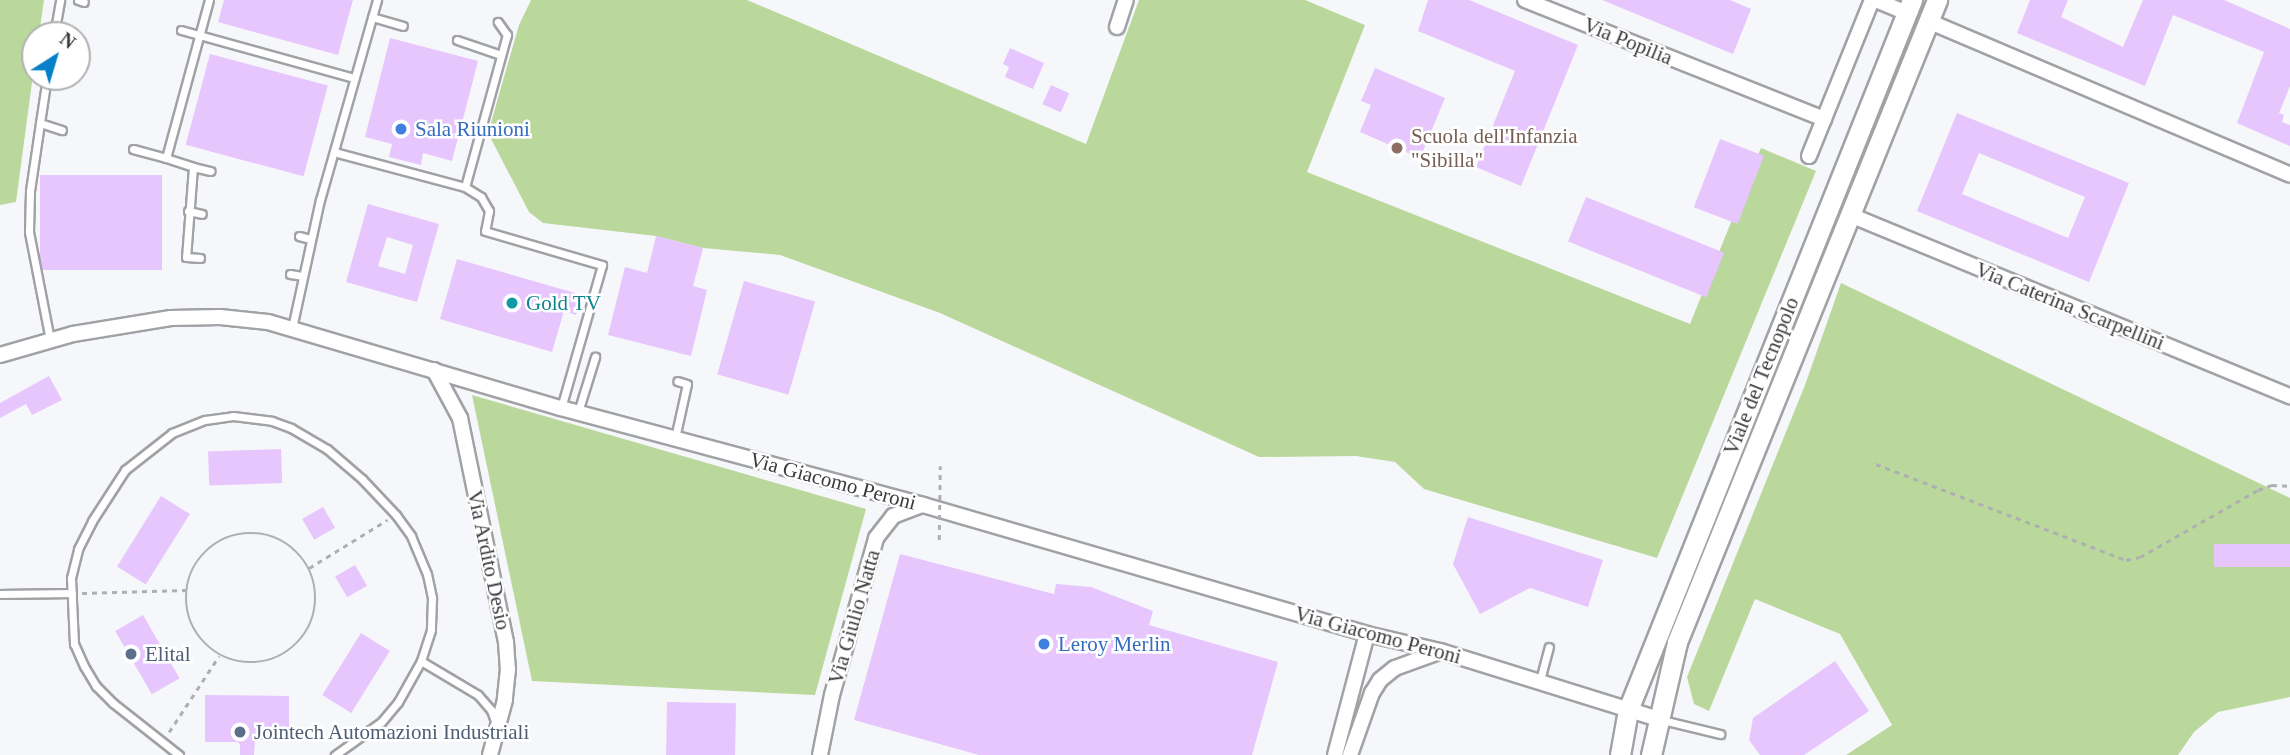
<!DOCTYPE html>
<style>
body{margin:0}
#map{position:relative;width:2290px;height:755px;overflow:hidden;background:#f6f7fa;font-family:Georgia,serif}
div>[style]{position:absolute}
.green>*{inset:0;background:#bbd89c}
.building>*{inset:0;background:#e6c6fd;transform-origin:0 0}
.path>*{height:2.5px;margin-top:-1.25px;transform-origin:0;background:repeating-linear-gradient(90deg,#aeafb1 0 5px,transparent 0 10px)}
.path>.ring{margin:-1.25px;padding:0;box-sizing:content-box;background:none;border:2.5px solid #aeafb1;border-radius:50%}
.roads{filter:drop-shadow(2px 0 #a1a2a5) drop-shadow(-2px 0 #a1a2a5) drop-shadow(0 2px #a1a2a5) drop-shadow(0 -2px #a1a2a5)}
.lane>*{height:7px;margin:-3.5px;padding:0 3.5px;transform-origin:3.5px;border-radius:3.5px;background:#fff}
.street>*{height:14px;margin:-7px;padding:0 7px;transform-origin:7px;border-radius:7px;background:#fff}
.secondary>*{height:19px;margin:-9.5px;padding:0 9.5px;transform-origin:9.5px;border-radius:9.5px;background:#fff}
.path-bridge>*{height:2.5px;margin-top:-1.25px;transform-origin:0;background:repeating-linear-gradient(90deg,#aeafb1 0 5px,transparent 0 10px)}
.dots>*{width:19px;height:19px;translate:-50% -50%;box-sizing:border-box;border:4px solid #fff;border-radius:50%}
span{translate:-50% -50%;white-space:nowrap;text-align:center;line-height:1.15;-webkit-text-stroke:5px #fff;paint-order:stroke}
.street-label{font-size:21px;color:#3a3b3c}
.shop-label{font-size:21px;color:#366cbe}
.left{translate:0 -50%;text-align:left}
.education-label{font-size:21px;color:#785e54}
.culture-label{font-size:21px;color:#0d838f}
.service-label{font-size:21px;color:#4e5e75}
.north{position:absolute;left:21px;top:21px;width:70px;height:70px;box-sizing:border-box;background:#fff;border:2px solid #b0b1b1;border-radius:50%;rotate:37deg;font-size:19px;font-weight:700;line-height:28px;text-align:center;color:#3a3b3c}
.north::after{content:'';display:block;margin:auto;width:24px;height:32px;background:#0581c9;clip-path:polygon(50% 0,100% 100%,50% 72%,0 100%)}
</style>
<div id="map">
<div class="green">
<i style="clip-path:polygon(0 0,44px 0,39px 35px,35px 35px,35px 60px,16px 202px,0 205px)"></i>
<i style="clip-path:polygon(531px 0,747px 0,1086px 144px,1139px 0,1305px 0,1365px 25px,1307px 172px,1690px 324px,1761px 148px,1816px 171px,1657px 558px,1424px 489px,1395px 462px,1356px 456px,1259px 457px,940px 313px,780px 255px,703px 248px,656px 236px,543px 223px,529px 212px,488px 133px,519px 25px)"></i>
<i style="clip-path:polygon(1841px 283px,2290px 498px,2290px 697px,2218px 712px,2194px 732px,2178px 755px,1846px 755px,1892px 725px,1840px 634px,1755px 599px,1709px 711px,1694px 704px,1687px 677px,1805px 385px)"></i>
<i style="clip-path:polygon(472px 395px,866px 509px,815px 695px,532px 681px)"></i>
</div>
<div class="building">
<i style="clip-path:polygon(224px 0,353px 0,338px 55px,218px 22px)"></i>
<i style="clip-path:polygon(1428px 0,1469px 0,1578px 45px,1521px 186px,1476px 167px,1515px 71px,1418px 31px)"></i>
<i style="clip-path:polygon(1602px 0,1730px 0,1751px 9px,1733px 54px)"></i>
<i style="clip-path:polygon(2030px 0,2068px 0,2061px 17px,2123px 47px,2143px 0,2224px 0,2290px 29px,2290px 86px,2279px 113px,2284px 115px,2282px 122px,2290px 125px,2290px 146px,2237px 123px,2264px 52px,2173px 15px,2145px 86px,2017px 33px)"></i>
<i style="clip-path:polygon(390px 38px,478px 61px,452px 161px,423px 153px,421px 165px,389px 157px,392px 144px,365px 137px)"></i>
<i style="clip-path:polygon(1010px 48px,1044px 63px,1033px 89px,1005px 77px,1009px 67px,1003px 64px)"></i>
<i style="left:210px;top:54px;width:122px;height:94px;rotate:15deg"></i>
<i style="clip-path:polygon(1375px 68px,1445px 98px,1420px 158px,1360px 132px,1371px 105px,1361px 101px)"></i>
<i style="left:1051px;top:85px;width:20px;height:21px;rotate:24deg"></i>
<i style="clip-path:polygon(evenodd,1957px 113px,2129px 183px,2089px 282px,1917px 211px,1957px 113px,1979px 153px,2085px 197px,2068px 238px,1962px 194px,1979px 153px)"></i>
<i style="left:1720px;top:139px;width:47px;height:73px;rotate:21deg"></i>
<i style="left:40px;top:175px;width:122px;height:95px"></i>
<i style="left:1586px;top:197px;width:149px;height:48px;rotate:22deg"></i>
<i style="clip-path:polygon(evenodd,368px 204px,439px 224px,417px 302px,346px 282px,368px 204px,387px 237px,413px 245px,405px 274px,378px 266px,387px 237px)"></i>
<i style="clip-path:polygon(656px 236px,703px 248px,693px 286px,707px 290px,691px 356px,608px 335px,625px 267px,647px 273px)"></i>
<i style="clip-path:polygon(457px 259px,582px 295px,576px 315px,564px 311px,552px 352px,440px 319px)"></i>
<i style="left:744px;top:281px;width:74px;height:97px;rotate:16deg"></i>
<i style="clip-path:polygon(49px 376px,62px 400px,32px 415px,26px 404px,0 418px,0 403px)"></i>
<i style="left:281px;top:449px;width:34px;height:73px;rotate:88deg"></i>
<i style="left:161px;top:496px;width:34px;height:83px;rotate:32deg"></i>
<i style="left:323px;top:507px;width:24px;height:24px;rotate:60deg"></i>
<i style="clip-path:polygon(1468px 517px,1603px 560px,1588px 607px,1530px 588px,1480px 614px,1453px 564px)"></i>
<i style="left:2290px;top:544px;width:23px;height:76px;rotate:90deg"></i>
<i style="clip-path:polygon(900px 554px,1054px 594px,1056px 584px,1091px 587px,1153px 611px,1149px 625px,1278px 662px,1252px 755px,979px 755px,854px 720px)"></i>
<i style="left:355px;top:565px;width:24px;height:23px;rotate:60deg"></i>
<i style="left:143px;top:615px;width:73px;height:32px;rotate:60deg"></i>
<i style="left:361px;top:633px;width:34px;height:73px;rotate:32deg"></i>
<i style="clip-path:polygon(1835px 661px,1869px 711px,1804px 755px,1760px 755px,1749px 740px,1753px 718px)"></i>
<i style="clip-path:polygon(205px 695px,289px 696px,289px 740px,255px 740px,254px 755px,240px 755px,240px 744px,237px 742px,205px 742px)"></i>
<i style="left:667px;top:702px;width:69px;height:53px;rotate:1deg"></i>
</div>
<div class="path">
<i style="left:1876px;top:464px;width:268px;rotate:21deg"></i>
<i style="left:2126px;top:560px;width:14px;rotate:-12deg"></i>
<i style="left:2140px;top:557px;width:136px;rotate:-29.6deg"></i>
<i style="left:2258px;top:490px;width:15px;rotate:-20deg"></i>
<i style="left:2272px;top:485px;width:18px;rotate:3deg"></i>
<i class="ring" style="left:186px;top:533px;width:127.5px;height:127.5px"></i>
<i style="left:309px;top:568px;width:92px;rotate:-31.6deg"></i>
<i style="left:82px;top:593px;width:104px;rotate:-1.7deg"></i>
<i style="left:169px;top:732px;width:91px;rotate:-56.7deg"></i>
</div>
<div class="roads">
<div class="lane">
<i style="left:78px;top:0;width:6px;rotate:18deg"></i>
<i style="left:372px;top:17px;width:32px;rotate:16deg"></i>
<i style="left:181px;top:30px;width:180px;rotate:15.5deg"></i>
<i style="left:54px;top:35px;width:36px;rotate:-80deg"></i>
<i style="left:457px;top:40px;width:46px;rotate:18.8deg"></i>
<i style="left:47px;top:77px;width:47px;rotate:98.7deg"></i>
<i style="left:40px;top:123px;width:23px;rotate:18deg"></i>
<i style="left:40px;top:123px;width:69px;rotate:98.4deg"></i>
<i style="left:30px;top:191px;width:41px;rotate:91.4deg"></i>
<i style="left:29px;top:232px;width:110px;rotate:79deg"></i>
<i style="left:133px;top:149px;width:34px;rotate:15deg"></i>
<i style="left:166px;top:158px;width:164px;rotate:-74.8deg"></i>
<i style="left:334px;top:152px;width:136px;rotate:15deg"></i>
<i style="left:465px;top:187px;width:158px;rotate:-74.6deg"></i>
<i style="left:507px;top:35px;width:16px;rotate:-125deg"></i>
<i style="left:166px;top:158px;width:28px;rotate:18deg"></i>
<i style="left:193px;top:167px;width:90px;rotate:94.4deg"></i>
<i style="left:186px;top:257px;width:14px;rotate:4deg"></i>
<i style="left:193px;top:167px;width:18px;rotate:13deg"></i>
<i style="left:465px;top:187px;width:19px;rotate:32deg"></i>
<i style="left:481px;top:197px;width:16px;rotate:60deg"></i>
<i style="left:489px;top:211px;width:20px;rotate:101deg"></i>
<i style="left:485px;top:231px;width:122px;rotate:16.2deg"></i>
<i style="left:602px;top:265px;width:149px;rotate:106deg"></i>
<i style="left:188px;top:211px;width:14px;rotate:12deg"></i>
<i style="left:299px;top:236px;width:11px;rotate:15deg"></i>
<i style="left:290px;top:274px;width:12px;rotate:9deg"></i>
<i style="left:292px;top:328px;width:131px;rotate:-77.7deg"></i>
<i style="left:320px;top:200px;width:208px;rotate:-74.1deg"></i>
<i style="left:578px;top:412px;width:58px;rotate:-72.8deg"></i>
<i style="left:675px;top:438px;width:55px;rotate:-77.5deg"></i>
<i style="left:687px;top:384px;width:10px;rotate:-163deg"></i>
<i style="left:0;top:594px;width:72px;rotate:-0.8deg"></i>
<i style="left:421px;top:661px;width:66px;rotate:30.8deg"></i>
<i style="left:478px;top:695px;width:20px;rotate:49deg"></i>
<i style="left:491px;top:710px;width:15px;rotate:70deg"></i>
<i style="left:1540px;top:680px;width:34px;rotate:-75deg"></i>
<i style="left:1662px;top:720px;width:60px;rotate:13.6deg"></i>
<i style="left:179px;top:755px;width:84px;rotate:-141.8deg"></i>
<i style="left:113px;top:703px;width:24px;rotate:-135deg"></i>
<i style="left:96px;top:686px;width:23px;rotate:-121deg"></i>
<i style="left:84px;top:666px;width:24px;rotate:-114deg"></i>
<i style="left:74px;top:644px;width:66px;rotate:-92.6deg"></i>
<i style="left:71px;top:578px;width:30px;rotate:-76deg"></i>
<i style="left:78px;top:549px;width:31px;rotate:-63deg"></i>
<i style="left:92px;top:521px;width:61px;rotate:-57.1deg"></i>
<i style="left:125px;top:470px;width:60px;rotate:-38.2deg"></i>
<i style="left:172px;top:433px;width:35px;rotate:-22deg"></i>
<i style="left:205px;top:420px;width:28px;rotate:-8deg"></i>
<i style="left:233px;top:416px;width:39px;rotate:7deg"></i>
<i style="left:272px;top:421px;width:20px;rotate:20deg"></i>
<i style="left:291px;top:428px;width:42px;rotate:30.3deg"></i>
<i style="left:327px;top:449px;width:46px;rotate:40.6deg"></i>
<i style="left:362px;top:479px;width:50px;rotate:46.6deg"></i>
<i style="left:396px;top:515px;width:26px;rotate:54deg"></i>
<i style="left:411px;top:536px;width:41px;rotate:67.2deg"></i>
<i style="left:427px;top:574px;width:25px;rotate:78deg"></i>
<i style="left:432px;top:598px;width:32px;rotate:92deg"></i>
<i style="left:431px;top:630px;width:33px;rotate:108deg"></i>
<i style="left:421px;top:661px;width:47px;rotate:119.3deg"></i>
<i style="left:398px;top:702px;width:26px;rotate:130deg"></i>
<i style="left:381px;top:722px;width:57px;rotate:144.3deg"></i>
</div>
<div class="street">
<i style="left:1525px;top:0;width:322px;rotate:21.7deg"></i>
<i style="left:1876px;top:0;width:33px;rotate:23deg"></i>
<i style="left:1928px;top:21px;width:393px;rotate:23deg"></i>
<i style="left:1117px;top:27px;width:28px;rotate:-72deg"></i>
<i style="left:1809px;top:156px;width:168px;rotate:-68deg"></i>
<i style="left:1850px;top:215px;width:476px;rotate:22.4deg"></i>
<i style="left:0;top:355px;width:76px;rotate:-16deg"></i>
<i style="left:73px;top:334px;width:99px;rotate:-9.3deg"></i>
<i style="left:171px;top:318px;width:49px;rotate:-1.2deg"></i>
<i style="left:220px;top:317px;width:48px;rotate:5.9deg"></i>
<i style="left:268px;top:322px;width:305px;rotate:16.4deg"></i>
<i style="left:561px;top:408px;width:375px;rotate:15deg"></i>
<i style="left:923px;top:505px;width:462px;rotate:16.2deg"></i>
<i style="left:1367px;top:634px;width:75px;rotate:13.1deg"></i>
<i style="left:1440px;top:651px;width:228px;rotate:17.3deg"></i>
<i style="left:434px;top:370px;width:55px;rotate:61.6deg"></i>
<i style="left:460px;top:418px;width:229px;rotate:78.4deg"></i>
<i style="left:506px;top:642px;width:27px;rotate:86deg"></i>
<i style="left:508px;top:669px;width:31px;rotate:96deg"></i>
<i style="left:505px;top:700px;width:57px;rotate:105.3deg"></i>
<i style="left:820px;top:755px;width:61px;rotate:-78.7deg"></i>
<i style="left:832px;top:695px;width:163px;rotate:-74.3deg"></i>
<i style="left:876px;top:538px;width:28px;rotate:-52deg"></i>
<i style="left:893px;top:516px;width:31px;rotate:-21deg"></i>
<i style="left:1335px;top:755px;width:125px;rotate:-75.2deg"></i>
<i style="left:1350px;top:755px;width:66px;rotate:-70.5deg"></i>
<i style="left:1372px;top:693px;width:15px;rotate:-58deg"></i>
<i style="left:1380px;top:680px;width:19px;rotate:-39deg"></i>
<i style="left:1395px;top:668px;width:47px;rotate:-20deg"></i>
</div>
<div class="secondary">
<i style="left:1620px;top:755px;width:46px;rotate:-79.9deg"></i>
<i style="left:1628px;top:710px;width:765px;rotate:-68.2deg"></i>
<i style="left:1651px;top:755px;width:116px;rotate:-77deg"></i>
<i style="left:1677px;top:642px;width:693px;rotate:-67.95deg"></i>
</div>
</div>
<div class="path-bridge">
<i style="left:939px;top:540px;width:74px;rotate:-89.2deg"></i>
</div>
<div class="dots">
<i style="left:401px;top:129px;background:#3f7fe0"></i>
<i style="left:1397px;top:148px;background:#8d6e63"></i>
<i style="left:512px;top:303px;background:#0f9aa8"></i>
<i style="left:1044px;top:644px;background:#3f7fe0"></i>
<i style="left:131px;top:654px;background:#5c6f8a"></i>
<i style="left:240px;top:732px;background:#5c6f8a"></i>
</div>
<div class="street-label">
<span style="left:1628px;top:41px;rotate:22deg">Via Popilia</span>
<span style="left:2070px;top:306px;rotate:22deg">Via Caterina Scarpellini</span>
<span style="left:1761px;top:376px;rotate:-68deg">Viale del Tecnopolo</span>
<span style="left:833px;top:481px;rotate:15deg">Via Giacomo Peroni</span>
<span style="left:489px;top:560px;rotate:78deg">Via Ardito Desio</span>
<span style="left:854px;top:617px;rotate:-74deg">Via Giulio Natta</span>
<span style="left:1378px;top:635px;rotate:15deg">Via Giacomo Peroni</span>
</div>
<div class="shop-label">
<span class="left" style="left:415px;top:129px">Sala Riunioni</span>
<span class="left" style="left:1058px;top:644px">Leroy Merlin</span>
</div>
<div class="education-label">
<span class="left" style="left:1411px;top:148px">Scuola dell'Infanzia<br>"Sibilla"</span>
</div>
<div class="culture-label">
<span class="left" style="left:526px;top:303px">Gold TV</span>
</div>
<div class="service-label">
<span class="left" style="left:145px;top:654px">Elital</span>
<span class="left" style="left:254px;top:732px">Jointech Automazioni Industriali</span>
</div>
<div class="north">N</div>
</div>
